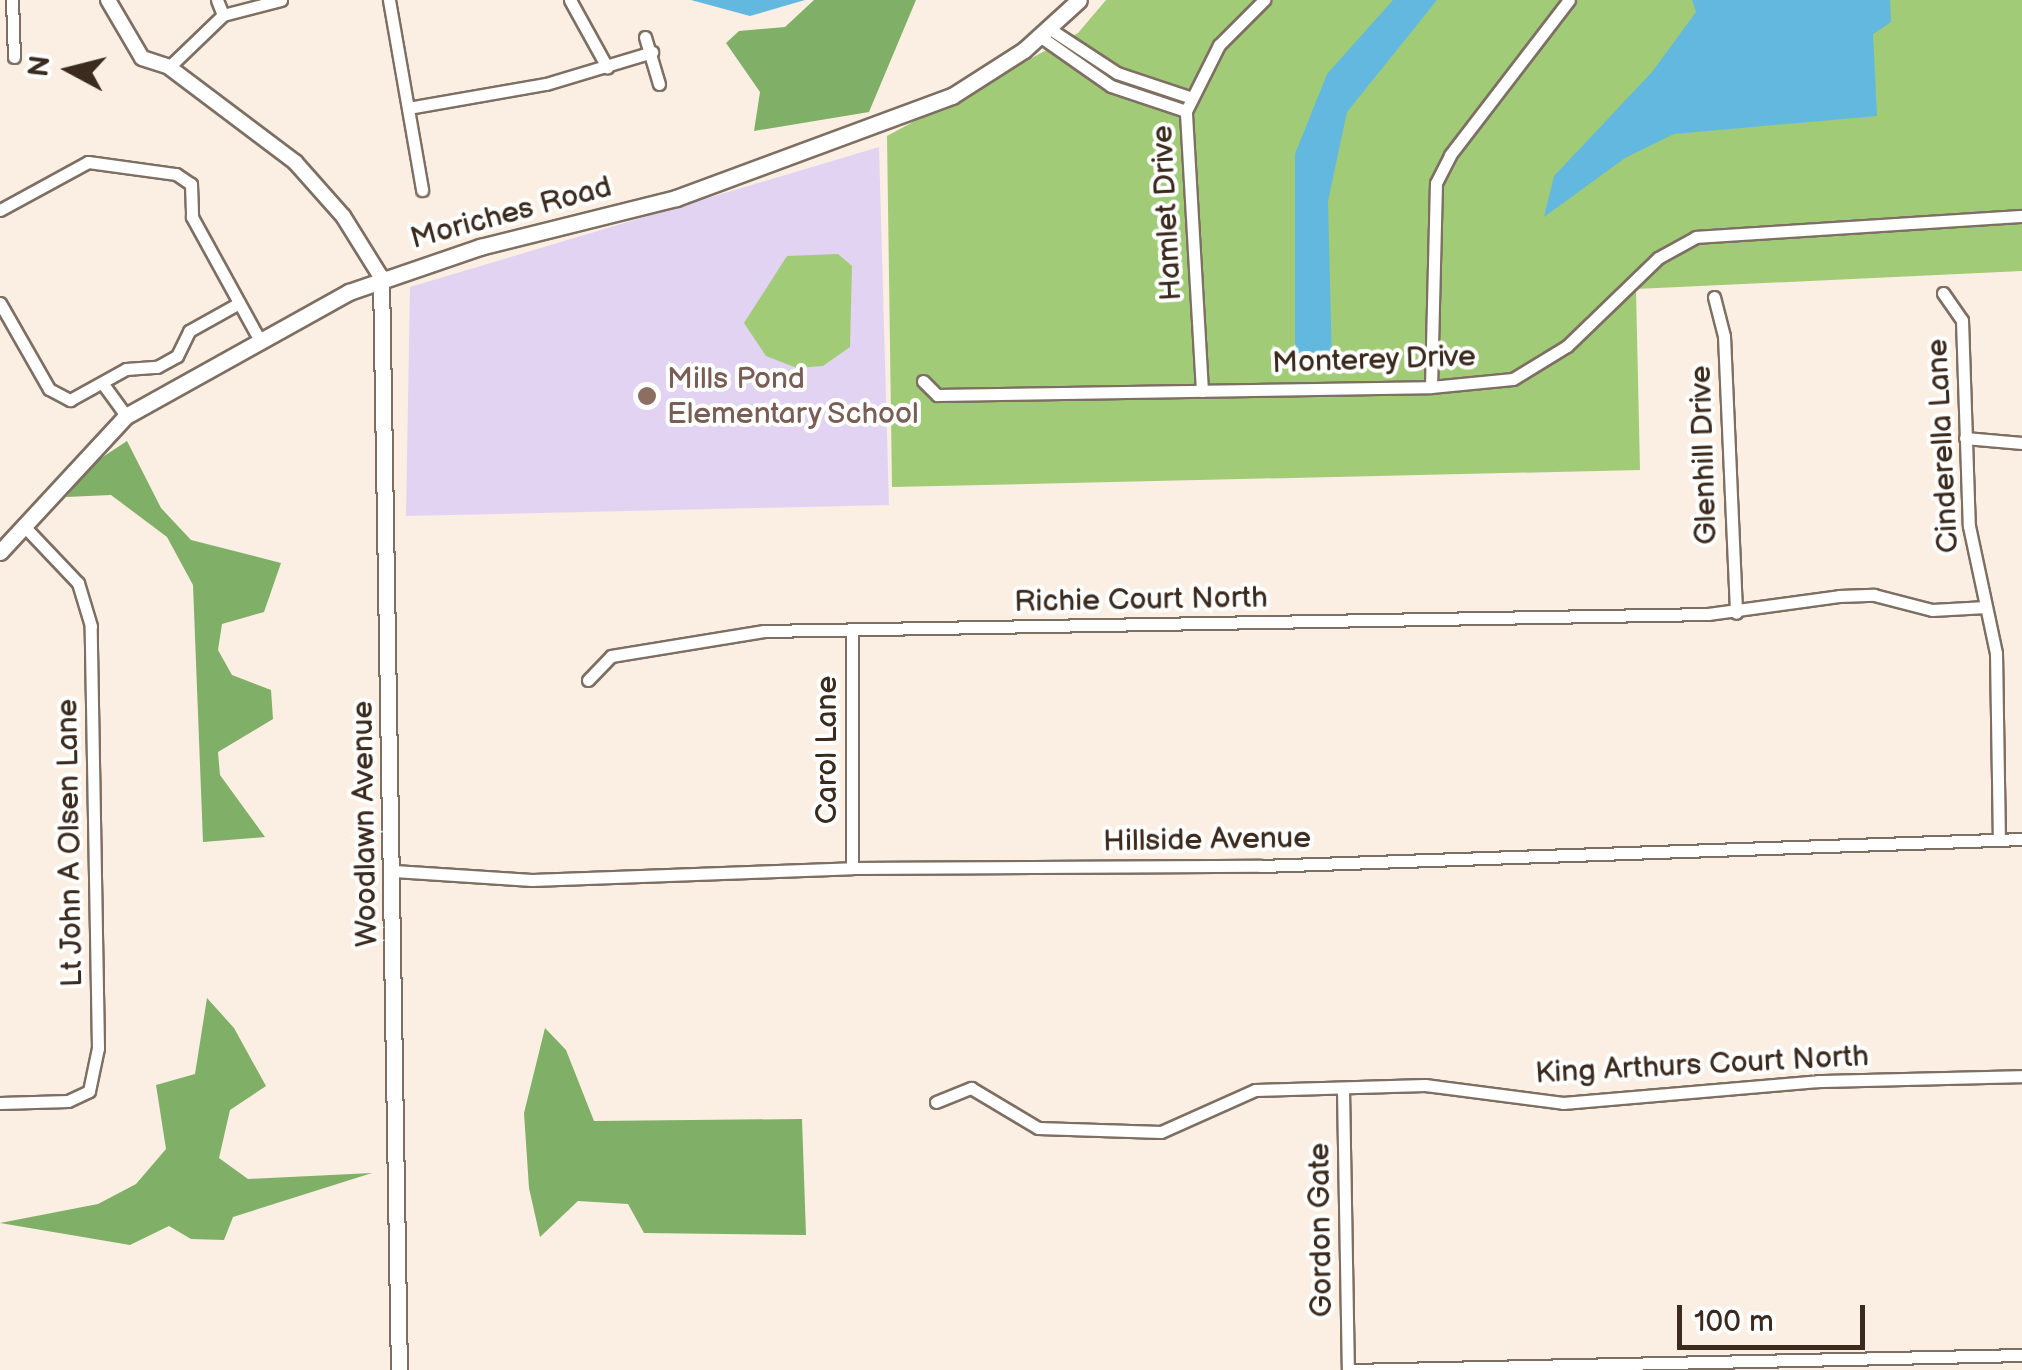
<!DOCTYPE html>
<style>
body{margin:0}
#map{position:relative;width:2022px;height:1370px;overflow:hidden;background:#faefe2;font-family:"Balsamiq Sans",sans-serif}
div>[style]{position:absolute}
.built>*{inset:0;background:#e3d3f2}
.green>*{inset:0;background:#a1cb77}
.forest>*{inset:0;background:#80af68}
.water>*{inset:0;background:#62b8df}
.roads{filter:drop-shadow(2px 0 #7e6f63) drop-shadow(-2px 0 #7e6f63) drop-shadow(0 2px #7e6f63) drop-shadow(0 -2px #7e6f63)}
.minor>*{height:11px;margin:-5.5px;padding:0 5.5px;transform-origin:5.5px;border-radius:5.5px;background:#fff}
.tertiary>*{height:14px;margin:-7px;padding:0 7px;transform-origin:7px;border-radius:7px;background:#fff}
.secondary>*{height:15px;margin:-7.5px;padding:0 7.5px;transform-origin:7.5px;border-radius:7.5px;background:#fff}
.dots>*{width:28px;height:28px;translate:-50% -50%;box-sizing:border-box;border:5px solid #fff;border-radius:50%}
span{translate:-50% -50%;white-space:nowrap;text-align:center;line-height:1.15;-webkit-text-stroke:8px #fff;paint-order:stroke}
.street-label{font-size:30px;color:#3b2a1e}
.education-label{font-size:30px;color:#785e54}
.left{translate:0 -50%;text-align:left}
.north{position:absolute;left:20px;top:20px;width:100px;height:100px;-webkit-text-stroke:8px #fff;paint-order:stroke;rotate:277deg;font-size:28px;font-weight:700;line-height:40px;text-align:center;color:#3b2a1e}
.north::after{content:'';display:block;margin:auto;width:35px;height:45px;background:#3b2a1e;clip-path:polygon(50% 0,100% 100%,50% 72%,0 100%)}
.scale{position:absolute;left:1677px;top:1305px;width:188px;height:45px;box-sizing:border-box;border:5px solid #3b2a1e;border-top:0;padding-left:12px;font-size:30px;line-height:35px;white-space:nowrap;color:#3b2a1e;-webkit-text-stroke:8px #fff;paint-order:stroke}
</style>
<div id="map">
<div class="built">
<i style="clip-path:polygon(879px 147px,889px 505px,406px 516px,410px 287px)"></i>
</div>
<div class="green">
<i style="clip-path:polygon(1106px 0,2022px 0,2022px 271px,1636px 289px,1640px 470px,892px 487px,887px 136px,1078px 33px)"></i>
<i style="clip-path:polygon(838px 254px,852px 266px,850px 347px,823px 366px,797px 368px,766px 356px,744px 323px,787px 256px)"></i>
</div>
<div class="forest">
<i style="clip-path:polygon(814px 0,916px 0,869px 112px,754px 131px,760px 92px,726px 43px,739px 31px,785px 27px)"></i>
<i style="clip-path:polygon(127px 441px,161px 508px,191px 540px,281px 563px,264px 612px,222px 624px,218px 650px,232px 675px,271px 690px,273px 719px,218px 752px,220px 775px,265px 837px,203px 842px,193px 585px,167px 537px,111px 495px,66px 497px,98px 460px)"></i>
<i style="clip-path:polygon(207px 998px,234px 1028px,266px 1086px,230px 1110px,219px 1158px,248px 1179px,372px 1173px,233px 1217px,224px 1240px,191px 1239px,169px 1226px,130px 1245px,0 1223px,98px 1204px,136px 1184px,166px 1149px,156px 1085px,195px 1074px)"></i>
<i style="clip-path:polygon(545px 1028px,566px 1050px,594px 1121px,802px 1119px,806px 1235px,644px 1233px,628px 1204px,578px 1201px,540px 1237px,529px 1188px,524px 1113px)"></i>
</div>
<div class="water">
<i style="clip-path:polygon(691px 0,805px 0,750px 16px)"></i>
<i style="clip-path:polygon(1393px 0,1437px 0,1347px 112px,1328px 201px,1332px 366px,1308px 372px,1295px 365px,1295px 154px,1327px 74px)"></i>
<i style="clip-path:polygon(1692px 0,1890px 0,1891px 22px,1873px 34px,1877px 116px,1674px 134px,1625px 158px,1544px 217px,1554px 176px,1652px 72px,1696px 12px)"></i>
</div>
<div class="roads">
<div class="minor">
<i style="left:12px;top:0;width:57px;rotate:88deg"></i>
<i style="left:217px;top:0;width:16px;rotate:68deg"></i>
<i style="left:389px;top:0;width:193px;rotate:80.1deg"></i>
<i style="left:570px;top:0;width:77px;rotate:61.1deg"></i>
<i style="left:1050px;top:29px;width:80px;rotate:33.3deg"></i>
<i style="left:1117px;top:73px;width:76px;rotate:18.4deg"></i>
<i style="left:645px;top:37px;width:49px;rotate:73.4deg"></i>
<i style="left:1041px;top:37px;width:85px;rotate:35deg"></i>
<i style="left:1111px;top:86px;width:79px;rotate:18.4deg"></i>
<i style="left:169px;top:67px;width:75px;rotate:-43.9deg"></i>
<i style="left:223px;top:15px;width:60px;rotate:-14.5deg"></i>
<i style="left:408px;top:108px;width:140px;rotate:-9.9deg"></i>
<i style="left:546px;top:84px;width:111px;rotate:-16.8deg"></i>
<i style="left:0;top:210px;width:100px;rotate:-28.6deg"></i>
<i style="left:88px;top:162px;width:89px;rotate:7.8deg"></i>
<i style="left:176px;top:174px;width:18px;rotate:34deg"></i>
<i style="left:191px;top:184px;width:33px;rotate:88deg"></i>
<i style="left:192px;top:217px;width:139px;rotate:61.2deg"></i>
<i style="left:1943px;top:293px;width:33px;rotate:55deg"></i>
<i style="left:1962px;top:320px;width:206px;rotate:88.1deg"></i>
<i style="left:1969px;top:526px;width:130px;rotate:78deg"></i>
<i style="left:1996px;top:653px;width:186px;rotate:89.1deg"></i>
<i style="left:1714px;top:297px;width:40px;rotate:75.6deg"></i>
<i style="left:1724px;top:336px;width:277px;rotate:87.5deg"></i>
<i style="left:0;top:303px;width:99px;rotate:60.3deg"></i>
<i style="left:49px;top:389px;width:24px;rotate:28deg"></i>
<i style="left:70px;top:400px;width:64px;rotate:-29deg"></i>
<i style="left:126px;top:369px;width:31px;rotate:-4deg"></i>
<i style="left:157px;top:367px;width:23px;rotate:-29deg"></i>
<i style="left:177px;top:356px;width:28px;rotate:-64deg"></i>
<i style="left:189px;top:331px;width:57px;rotate:-29.2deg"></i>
<i style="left:923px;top:381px;width:20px;rotate:45deg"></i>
<i style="left:937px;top:395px;width:494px;rotate:-0.9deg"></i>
<i style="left:1431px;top:387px;width:82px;rotate:-5.6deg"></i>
<i style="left:1513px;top:379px;width:63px;rotate:-31.4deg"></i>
<i style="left:1567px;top:346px;width:127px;rotate:-44deg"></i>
<i style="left:1658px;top:258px;width:43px;rotate:-28.9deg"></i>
<i style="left:1696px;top:237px;width:327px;rotate:-3.7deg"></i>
<i style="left:103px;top:384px;width:39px;rotate:54deg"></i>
<i style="left:1431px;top:387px;width:204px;rotate:-88.6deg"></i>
<i style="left:1436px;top:183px;width:31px;rotate:-63deg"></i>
<i style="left:1450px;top:155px;width:195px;rotate:-52.5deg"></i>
<i style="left:1202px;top:391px;width:280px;rotate:-93.3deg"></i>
<i style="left:1186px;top:111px;width:74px;rotate:-63.4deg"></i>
<i style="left:1219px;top:45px;width:64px;rotate:-45deg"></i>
<i style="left:1965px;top:438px;width:57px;rotate:5deg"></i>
<i style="left:588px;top:680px;width:33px;rotate:-46deg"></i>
<i style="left:611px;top:656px;width:155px;rotate:-9.3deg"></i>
<i style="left:764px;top:631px;width:944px;rotate:-1.03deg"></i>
<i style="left:1708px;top:614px;width:132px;rotate:-7.8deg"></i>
<i style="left:1839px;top:596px;width:35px;rotate:-2deg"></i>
<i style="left:1874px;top:595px;width:60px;rotate:14.5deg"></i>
<i style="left:1932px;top:610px;width:54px;rotate:-3.2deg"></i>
<i style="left:852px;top:868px;width:237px;rotate:-90deg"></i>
<i style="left:394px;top:871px;width:138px;rotate:3.7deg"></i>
<i style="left:532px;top:880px;width:320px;rotate:-2.1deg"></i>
<i style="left:852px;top:868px;width:409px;rotate:-0.3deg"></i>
<i style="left:1261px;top:866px;width:761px;rotate:-2.03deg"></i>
<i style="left:1343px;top:1090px;width:280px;rotate:89deg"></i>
<i style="left:936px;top:1102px;width:38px;rotate:-22deg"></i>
<i style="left:971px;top:1088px;width:78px;rotate:30.8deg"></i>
<i style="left:1038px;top:1128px;width:123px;rotate:1.9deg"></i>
<i style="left:1161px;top:1132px;width:103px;rotate:-24.1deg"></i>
<i style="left:1255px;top:1090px;width:170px;rotate:-1.7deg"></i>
<i style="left:1425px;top:1085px;width:139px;rotate:7.4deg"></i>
<i style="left:1563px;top:1103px;width:256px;rotate:-4.9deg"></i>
<i style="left:1818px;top:1081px;width:204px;rotate:-1.4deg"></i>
<i style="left:0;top:1103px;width:68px;rotate:-1.7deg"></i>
<i style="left:68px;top:1101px;width:23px;rotate:-25deg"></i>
<i style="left:89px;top:1091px;width:44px;rotate:-78.2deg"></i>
<i style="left:98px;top:1048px;width:422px;rotate:-91deg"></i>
<i style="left:91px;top:626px;width:45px;rotate:-106.8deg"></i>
<i style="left:78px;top:583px;width:80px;rotate:-133.5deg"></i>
<i style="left:1352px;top:1370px;width:670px;rotate:-1.28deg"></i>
</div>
<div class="tertiary">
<i style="left:108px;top:0;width:67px;rotate:59.6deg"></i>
<i style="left:142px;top:58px;width:28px;rotate:18deg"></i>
<i style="left:169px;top:67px;width:158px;rotate:37deg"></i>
<i style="left:295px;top:162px;width:72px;rotate:48.4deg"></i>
<i style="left:343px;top:216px;width:72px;rotate:58.1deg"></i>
</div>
<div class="secondary">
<i style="left:381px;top:277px;width:1093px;rotate:89.06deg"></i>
<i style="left:0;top:552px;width:185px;rotate:-47.2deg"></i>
<i style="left:126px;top:416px;width:255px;rotate:-29.1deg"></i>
<i style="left:349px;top:292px;width:139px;rotate:-19deg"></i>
<i style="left:480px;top:247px;width:202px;rotate:-14deg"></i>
<i style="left:676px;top:198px;width:294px;rotate:-20.3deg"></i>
<i style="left:952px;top:96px;width:85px;rotate:-32.6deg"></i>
<i style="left:1024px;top:50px;width:74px;rotate:-42.3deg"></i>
</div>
</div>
<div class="dots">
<i style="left:647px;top:396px;background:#8d6e63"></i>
</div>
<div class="street-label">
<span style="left:511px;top:213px;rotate:-15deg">Moriches Road</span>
<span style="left:1167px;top:213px;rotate:-93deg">Hamlet Drive</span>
<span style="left:1374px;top:360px;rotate:-2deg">Monterey Drive</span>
<span style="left:1943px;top:446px;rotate:-93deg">Cinderella Lane</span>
<span style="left:1704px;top:455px;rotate:-92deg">Glenhill Drive</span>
<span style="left:1141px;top:600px;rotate:-1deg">Richie Court North</span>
<span style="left:827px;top:750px;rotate:-90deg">Carol Lane</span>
<span style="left:365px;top:824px;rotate:-91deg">Woodlawn Avenue</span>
<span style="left:1207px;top:840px;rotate:-1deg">Hillside Avenue</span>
<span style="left:70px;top:843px;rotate:-91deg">Lt John A Olsen Lane</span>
<span style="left:1702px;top:1065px;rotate:-3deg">King Arthurs Court North</span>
<span style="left:1321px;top:1230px;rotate:-91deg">Gordon Gate</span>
</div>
<div class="education-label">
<span class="left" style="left:667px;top:396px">Mills Pond<br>Elementary School</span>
</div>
<div class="north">N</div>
<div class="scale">100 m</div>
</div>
